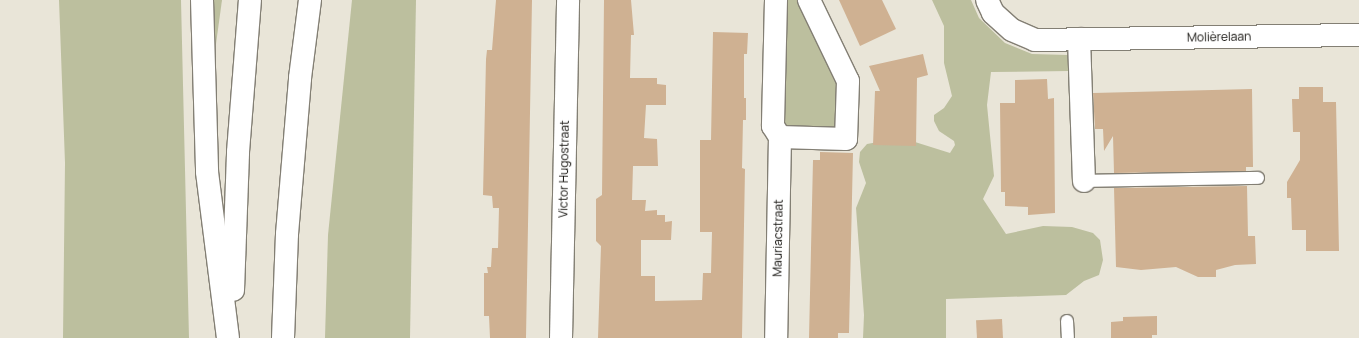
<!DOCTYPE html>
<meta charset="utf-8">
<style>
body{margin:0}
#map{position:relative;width:1359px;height:338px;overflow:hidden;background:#e9e5d8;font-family:Manrope,sans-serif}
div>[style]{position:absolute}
.green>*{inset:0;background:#bcbf9e}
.building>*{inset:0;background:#cfb192;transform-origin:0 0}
.roads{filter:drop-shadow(1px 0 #837f74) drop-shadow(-1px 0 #837f74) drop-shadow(0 1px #837f74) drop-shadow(0 -1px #837f74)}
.service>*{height:12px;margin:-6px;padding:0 6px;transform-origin:6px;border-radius:6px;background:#fff}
.minor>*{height:22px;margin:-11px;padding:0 11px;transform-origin:11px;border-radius:11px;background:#fff}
.motorway>*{height:22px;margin:-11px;padding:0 11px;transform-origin:11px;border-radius:11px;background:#fff}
span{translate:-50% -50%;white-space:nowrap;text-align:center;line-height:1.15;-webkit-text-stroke:4px #fff;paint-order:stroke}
.street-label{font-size:12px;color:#0f0d09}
</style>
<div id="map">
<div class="green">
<i style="clip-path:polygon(59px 0,181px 0,189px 338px,63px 338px,65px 163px)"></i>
<i style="clip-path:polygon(209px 0,222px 0,212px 73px)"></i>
<i style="clip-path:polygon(352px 0,416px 0,410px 338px,325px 338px,328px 235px)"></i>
<i style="clip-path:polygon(783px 0,801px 0,839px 83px,838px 132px,779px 130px)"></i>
<i style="clip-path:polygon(932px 0,971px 0,979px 18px,1005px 43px,1032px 54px,1068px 55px,1069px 71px,991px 72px,987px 105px,994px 176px,983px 199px,1006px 234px,1043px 226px,1072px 227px,1093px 233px,1100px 240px,1103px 260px,1099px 275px,1084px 281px,1066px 295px,946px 299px,946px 338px,863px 338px,864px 315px,856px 208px,866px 183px,859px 162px,860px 152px,867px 144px,889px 140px,915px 142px,950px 153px,955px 145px,954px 141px,939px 131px,934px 121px,934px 115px,944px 108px,952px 96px,944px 63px,944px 26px)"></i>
</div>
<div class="building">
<i style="clip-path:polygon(496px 0,532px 0,526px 338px,490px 338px,489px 316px,484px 316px,484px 273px,488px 273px,487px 267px,491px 267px,492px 248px,498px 248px,499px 208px,493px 208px,492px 196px,483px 195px,486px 59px,487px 50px,492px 50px)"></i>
<i style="clip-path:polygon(604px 0,631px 0,634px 35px,631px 35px,630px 78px,657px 78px,657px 84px,666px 85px,666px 105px,646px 105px,644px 138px,657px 139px,658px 166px,633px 166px,632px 200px,646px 200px,645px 211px,657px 210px,657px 215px,665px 215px,665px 222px,672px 221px,671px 240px,641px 240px,641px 276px,655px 276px,655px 301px,702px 300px,703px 273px,711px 273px,712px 232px,700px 232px,700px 140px,711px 140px,713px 32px,748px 33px,747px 54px,744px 54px,744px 98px,746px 98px,746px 120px,743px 120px,742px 168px,745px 169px,742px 338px,598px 338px,601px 246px,596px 241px,596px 199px,602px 195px)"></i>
<i style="clip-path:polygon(839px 0,882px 0,896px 29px,860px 46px)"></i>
<i style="clip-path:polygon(923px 54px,928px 75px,917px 78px,916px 146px,873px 145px,875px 91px,880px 91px,869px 66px)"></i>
<i style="clip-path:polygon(1047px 79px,1048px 99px,1054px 98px,1055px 213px,1028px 215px,1028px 207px,1005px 206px,1005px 192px,1001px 192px,1000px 103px,1015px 103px,1015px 80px)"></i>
<i style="clip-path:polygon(1299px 87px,1323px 87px,1323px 102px,1336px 102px,1339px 251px,1306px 251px,1306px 230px,1292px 230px,1291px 198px,1287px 198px,1287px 182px,1300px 160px,1300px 132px,1293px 132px,1292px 99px,1299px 99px)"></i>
<i style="clip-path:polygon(1252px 89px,1253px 167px,1246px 167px,1246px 171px,1114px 173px,1113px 136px,1104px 151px,1103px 129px,1095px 129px,1093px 93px)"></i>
<i style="clip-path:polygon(820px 152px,853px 153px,849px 333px,838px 333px,838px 338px,809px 338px,813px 160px,820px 160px)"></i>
<i style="clip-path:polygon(1247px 186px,1248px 236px,1255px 236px,1256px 264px,1235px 265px,1216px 270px,1216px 277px,1198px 277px,1176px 267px,1141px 270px,1116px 267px,1114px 188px)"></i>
<i style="clip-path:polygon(1157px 316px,1157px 335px,1152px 335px,1152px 338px,1111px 338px,1111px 322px,1123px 321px,1123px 317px)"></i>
<i style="left:1002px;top:319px;width:19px;height:26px;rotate:87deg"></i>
</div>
<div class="roads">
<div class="service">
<i style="left:1084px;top:181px;width:174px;rotate:-1deg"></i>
<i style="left:1067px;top:321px;width:17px;rotate:87deg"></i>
</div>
<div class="minor">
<i style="left:776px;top:0;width:126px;rotate:91.4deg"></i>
<i style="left:773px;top:126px;width:13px;rotate:58deg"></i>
<i style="left:780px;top:137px;width:201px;rotate:91.1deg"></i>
<i style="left:987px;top:0;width:14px;rotate:65deg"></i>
<i style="left:993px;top:13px;width:25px;rotate:42deg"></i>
<i style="left:1012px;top:30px;width:25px;rotate:23deg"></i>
<i style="left:1035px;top:40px;width:324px;rotate:-0.9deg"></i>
<i style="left:1079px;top:39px;width:142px;rotate:88deg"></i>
<i style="left:780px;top:137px;width:66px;rotate:1.7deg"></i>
<i style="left:846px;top:139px;width:58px;rotate:-88deg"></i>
<i style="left:848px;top:81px;width:90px;rotate:-115.7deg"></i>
<i style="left:561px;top:338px;width:338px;rotate:-88.8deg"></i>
</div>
<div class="motorway">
<i style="left:202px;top:0;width:172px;rotate:88.3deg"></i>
<i style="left:207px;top:172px;width:167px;rotate:82.8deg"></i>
<i style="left:233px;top:290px;width:138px;rotate:-87.9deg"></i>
<i style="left:238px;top:152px;width:152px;rotate:-85.5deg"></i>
<i style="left:283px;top:338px;width:104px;rotate:-87.8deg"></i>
<i style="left:287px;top:234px;width:157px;rotate:-85.2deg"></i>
<i style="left:300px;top:78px;width:79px;rotate:-82.7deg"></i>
</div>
</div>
<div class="street-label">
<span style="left:1219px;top:37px;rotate:-1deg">Molièrelaan</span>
<span style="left:564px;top:169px;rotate:-89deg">Victor Hugostraat</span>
<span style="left:778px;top:238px;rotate:-89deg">Mauriacstraat</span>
</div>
</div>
